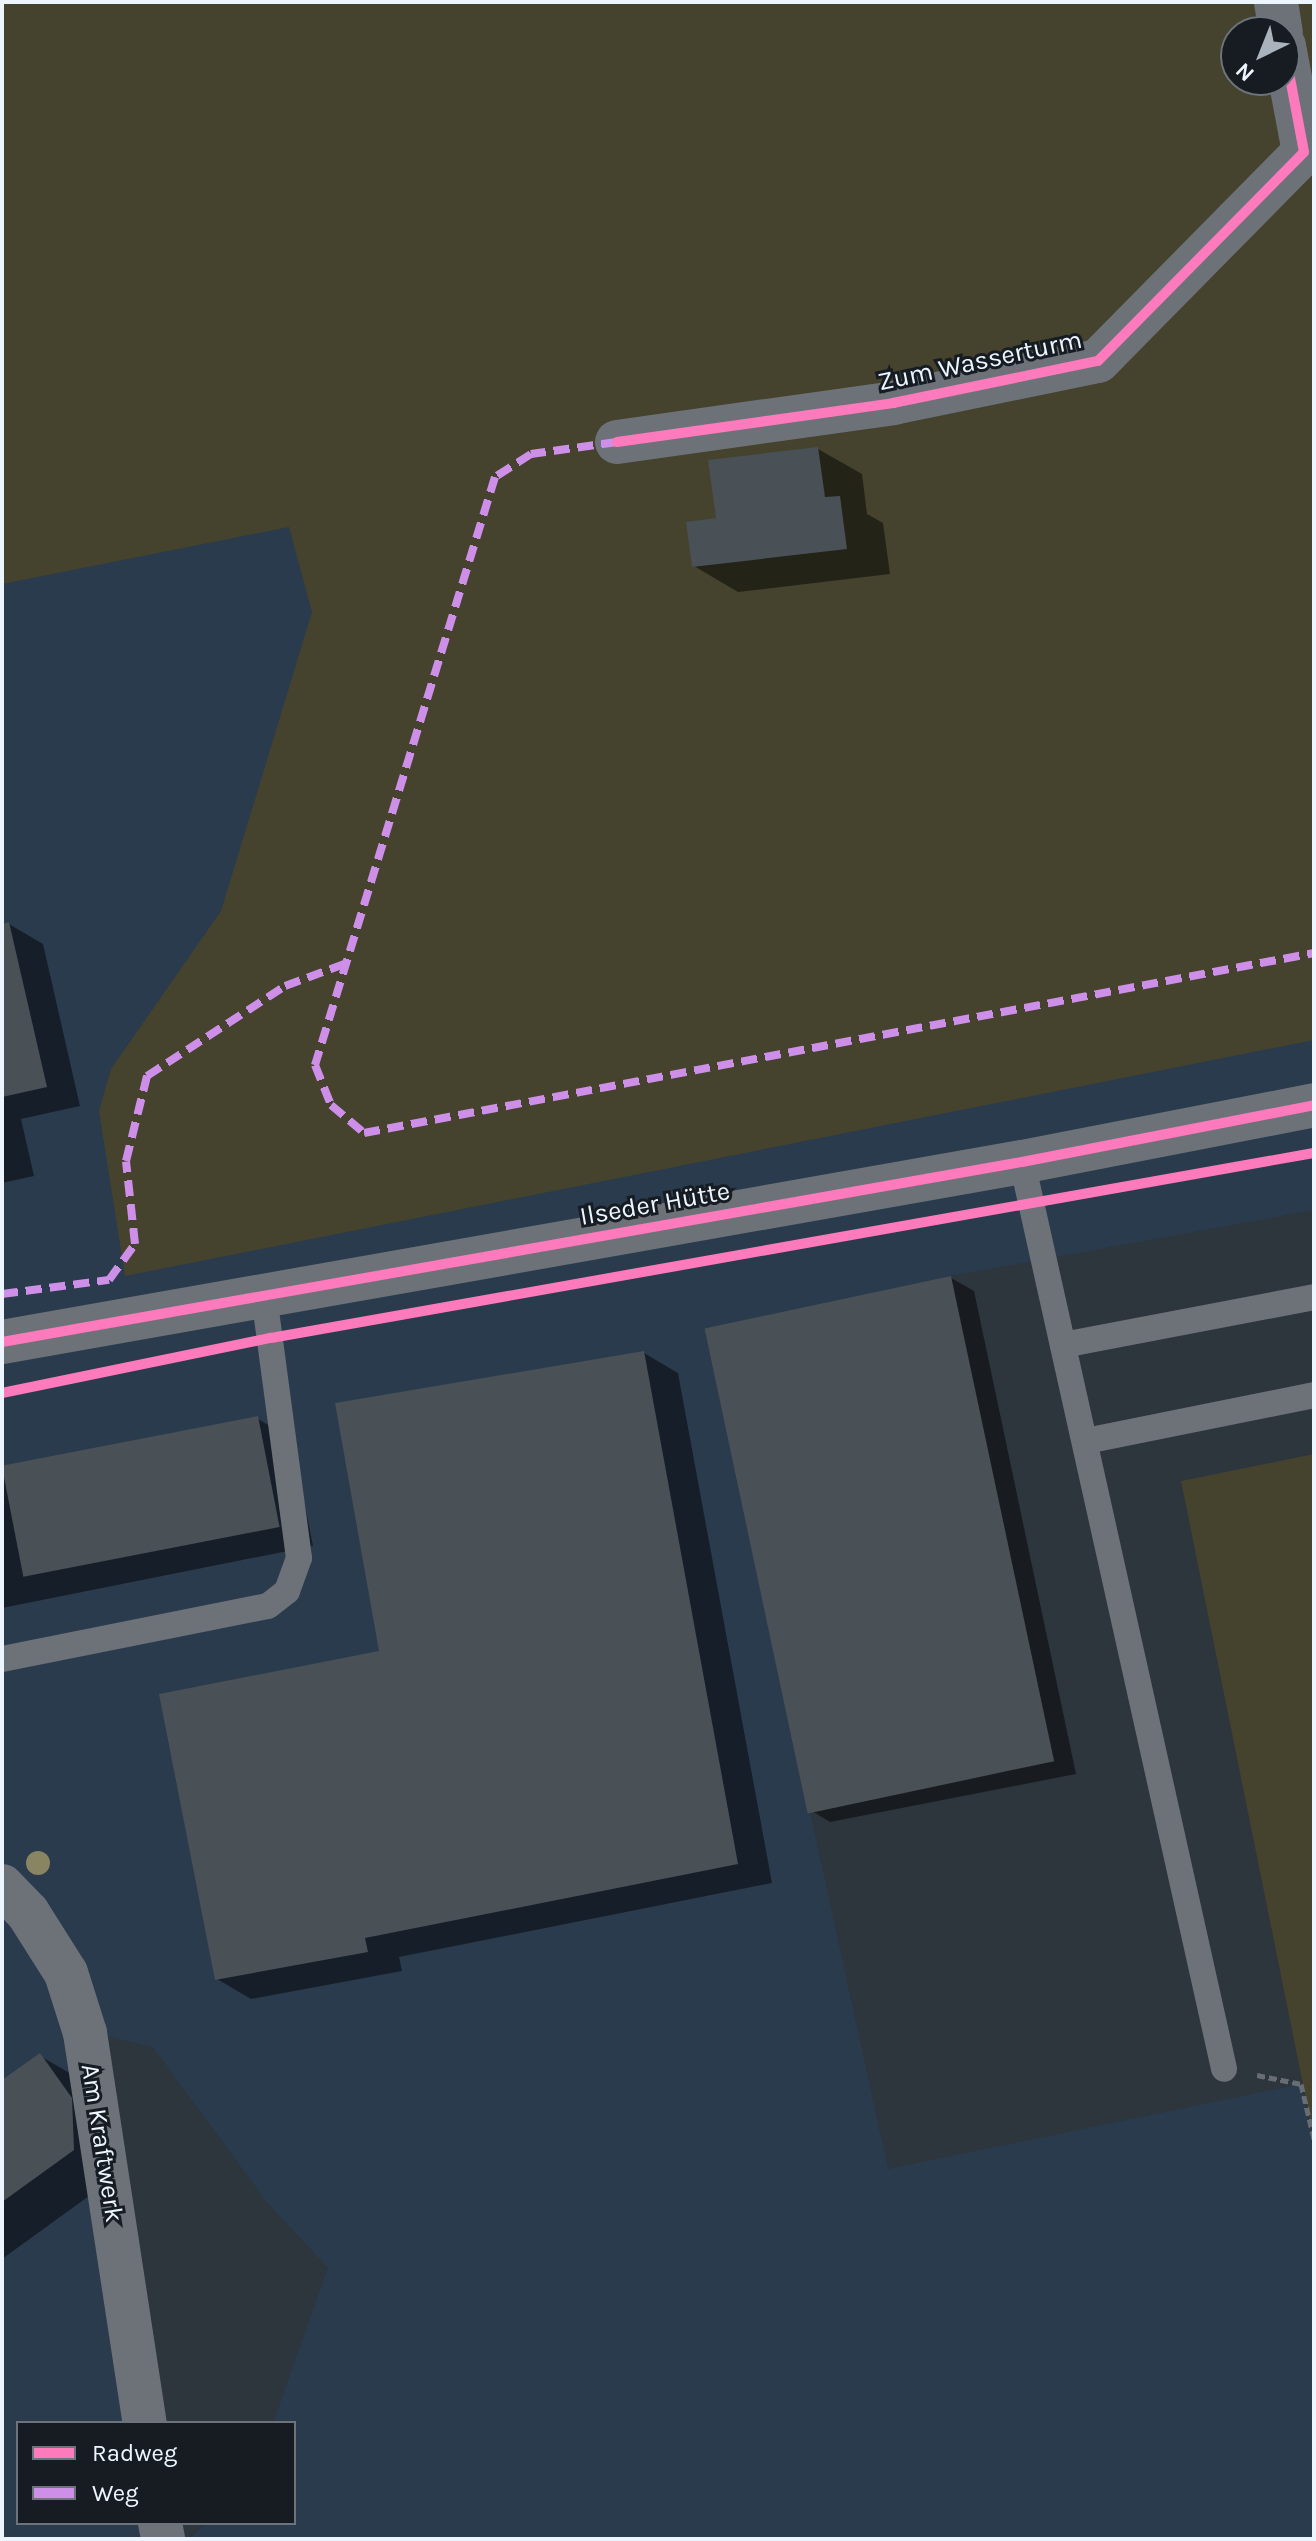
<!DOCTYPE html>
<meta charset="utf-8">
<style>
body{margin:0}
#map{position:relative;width:1316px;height:2541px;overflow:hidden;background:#2d353d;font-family:Karla,sans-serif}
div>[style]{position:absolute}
.built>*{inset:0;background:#2a3b4d}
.green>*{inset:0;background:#45422e}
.shadow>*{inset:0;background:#0007}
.building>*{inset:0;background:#495056;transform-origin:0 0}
.path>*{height:5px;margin-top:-2.5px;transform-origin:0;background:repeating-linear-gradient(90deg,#686d73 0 8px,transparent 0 12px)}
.service>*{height:26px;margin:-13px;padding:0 13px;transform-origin:13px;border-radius:13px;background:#6d7278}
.minor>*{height:44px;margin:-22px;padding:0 22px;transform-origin:22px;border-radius:22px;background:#6d7278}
.quiet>*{height:8px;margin-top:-4px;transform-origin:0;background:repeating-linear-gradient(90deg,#ce8fe9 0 16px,transparent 0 24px)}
.cycleway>*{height:10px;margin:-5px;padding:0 5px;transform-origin:5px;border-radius:5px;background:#fd7abc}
.trees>*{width:24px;height:24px;margin:-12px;border-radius:50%;background:#898562}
span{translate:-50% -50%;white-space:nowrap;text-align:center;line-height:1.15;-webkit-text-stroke:6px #161c22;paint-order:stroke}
.street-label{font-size:26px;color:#edf6ff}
.frame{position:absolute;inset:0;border:4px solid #edf6ff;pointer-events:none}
.legend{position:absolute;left:16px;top:2421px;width:280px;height:104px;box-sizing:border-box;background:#161c22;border:2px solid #6c737a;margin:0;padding:10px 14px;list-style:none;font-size:24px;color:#edf6ff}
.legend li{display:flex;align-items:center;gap:16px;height:40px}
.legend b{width:40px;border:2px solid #6c737a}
.north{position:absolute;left:1220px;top:16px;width:80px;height:80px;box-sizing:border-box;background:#161c22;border:2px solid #6c737a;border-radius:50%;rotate:223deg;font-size:22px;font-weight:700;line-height:32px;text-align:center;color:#edf6ff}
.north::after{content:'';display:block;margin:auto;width:28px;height:36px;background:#aab2bb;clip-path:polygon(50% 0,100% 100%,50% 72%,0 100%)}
</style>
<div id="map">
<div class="built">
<i style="clip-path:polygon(evenodd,2px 2px,1314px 2px,1314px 1210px,951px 1276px,705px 1331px,888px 2169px,1301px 2084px,1314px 2139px,1314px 2539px,189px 2539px,207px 2523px,294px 2523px,294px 2423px,273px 2423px,328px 2268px,266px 2201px,153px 2047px,65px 2026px,123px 2423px,18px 2423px,18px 2523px,137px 2523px,140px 2539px,2px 2539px,2px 2px,1236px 32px,1284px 32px,1284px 80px,1236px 80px,1236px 32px)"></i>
</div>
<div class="green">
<i style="clip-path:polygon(evenodd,2px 2px,1314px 2px,1314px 1040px,125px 1276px,99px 1111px,111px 1069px,221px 911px,312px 612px,289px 527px,2px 584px,2px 2px,1236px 32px,1284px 32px,1284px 80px,1236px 80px,1236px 32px)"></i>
<i style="clip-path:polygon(1314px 1454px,1314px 2139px,1181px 1481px)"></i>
</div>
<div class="shadow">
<i style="clip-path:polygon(818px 449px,862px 474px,867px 514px,883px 523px,890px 574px,738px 592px,694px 566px,718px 520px)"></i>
<i style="clip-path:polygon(9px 924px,43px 944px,80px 1106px,21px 1119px,34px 1176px,2px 1183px,2px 926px)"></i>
<i style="clip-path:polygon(951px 1278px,974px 1291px,1076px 1774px,830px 1822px,807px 1808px)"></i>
<i style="clip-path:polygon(644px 1353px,678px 1373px,772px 1883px,399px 1957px,402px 1971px,251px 1999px,217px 1979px,381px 1653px)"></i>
<i style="clip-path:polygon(258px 1419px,292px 1439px,313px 1546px,2px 1608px,2px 1469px)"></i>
<i style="clip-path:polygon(40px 2056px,84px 2081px,118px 2175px,2px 2259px,2px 2082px)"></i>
</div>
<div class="building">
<i style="clip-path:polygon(818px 447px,825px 497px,840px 496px,847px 549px,692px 567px,686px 522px,716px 518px,708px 460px)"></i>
<i style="clip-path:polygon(9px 922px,47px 1087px,2px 1097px,2px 924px)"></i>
<i style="left:951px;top:1276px;width:496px;height:252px;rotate:78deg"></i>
<i style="clip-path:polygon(644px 1351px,738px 1864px,365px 1938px,368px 1952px,215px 1980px,159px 1694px,379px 1651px,335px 1403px)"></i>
<i style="left:258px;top:1416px;width:113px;height:261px;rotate:79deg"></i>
<i style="clip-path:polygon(40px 2053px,72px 2098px,74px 2150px,2px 2202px,2px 2080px)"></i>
</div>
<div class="path">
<i style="left:1257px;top:2075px;width:45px;rotate:11.6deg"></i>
<i style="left:1301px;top:2084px;width:57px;rotate:76.7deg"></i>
</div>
<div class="service">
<i style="left:1022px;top:1162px;width:929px;rotate:77.44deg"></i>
<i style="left:1063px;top:1345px;width:256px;rotate:-10.8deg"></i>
<i style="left:1086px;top:1441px;width:233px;rotate:-11.4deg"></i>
<i style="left:2px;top:1659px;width:271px;rotate:-11.3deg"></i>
<i style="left:268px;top:1606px;width:24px;rotate:-38deg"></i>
<i style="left:287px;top:1591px;width:35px;rotate:-70deg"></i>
<i style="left:299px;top:1558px;width:265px;rotate:-97.6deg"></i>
</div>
<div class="minor">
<i style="left:1276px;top:2px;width:30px;rotate:81deg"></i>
<i style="left:617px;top:442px;width:279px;rotate:-8deg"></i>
<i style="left:893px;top:403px;width:209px;rotate:-11.6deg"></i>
<i style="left:1098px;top:361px;width:293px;rotate:-45.4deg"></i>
<i style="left:1304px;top:152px;width:108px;rotate:-100.7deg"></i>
<i style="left:2px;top:1342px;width:1036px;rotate:-10.01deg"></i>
<i style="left:1022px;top:1162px;width:298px;rotate:-11deg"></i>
<i style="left:2px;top:1886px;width:37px;rotate:46deg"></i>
<i style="left:28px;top:1913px;width:71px;rotate:57.7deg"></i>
<i style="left:66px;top:1973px;width:63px;rotate:72.4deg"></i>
<i style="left:85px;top:2033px;width:395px;rotate:81.3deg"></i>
<i style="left:160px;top:2523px;width:16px;rotate:79deg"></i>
</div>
<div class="quiet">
<i style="left:617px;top:442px;width:87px;rotate:172.1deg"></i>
<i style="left:531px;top:454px;width:43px;rotate:147.4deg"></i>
<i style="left:495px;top:477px;width:615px;rotate:107.02deg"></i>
<i style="left:315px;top:1065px;width:43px;rotate:68.2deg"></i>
<i style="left:331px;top:1105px;width:43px;rotate:40.3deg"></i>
<i style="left:364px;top:1133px;width:967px;rotate:-10.73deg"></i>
<i style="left:2px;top:1294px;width:108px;rotate:-7.5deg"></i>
<i style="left:109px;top:1280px;width:44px;rotate:-54.2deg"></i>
<i style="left:135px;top:1244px;width:83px;rotate:-96.2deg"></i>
<i style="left:126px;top:1161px;width:88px;rotate:-76.1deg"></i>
<i style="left:147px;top:1076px;width:165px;rotate:-33.1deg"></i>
<i style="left:285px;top:986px;width:69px;rotate:-20.3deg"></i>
</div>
<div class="cycleway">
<i style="left:617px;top:442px;width:279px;rotate:-8deg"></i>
<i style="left:893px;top:403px;width:209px;rotate:-11.6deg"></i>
<i style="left:1098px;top:361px;width:293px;rotate:-45.4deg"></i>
<i style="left:1304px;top:152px;width:108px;rotate:-100.7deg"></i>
<i style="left:2px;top:1342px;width:1036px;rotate:-10.01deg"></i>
<i style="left:1022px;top:1162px;width:298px;rotate:-11deg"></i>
<i style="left:2px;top:1393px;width:275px;rotate:-11.6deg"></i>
<i style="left:271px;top:1338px;width:1059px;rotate:-10.06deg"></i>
</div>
<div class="trees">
<i style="left:38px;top:1863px"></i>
</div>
<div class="street-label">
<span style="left:980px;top:361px;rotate:-12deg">Zum Wasserturm</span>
<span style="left:655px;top:1204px;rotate:-10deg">Ilseder Hütte</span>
<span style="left:102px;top:2143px;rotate:81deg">Am Kraftwerk</span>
</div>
<div class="frame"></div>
<ul class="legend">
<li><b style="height:10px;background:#fd7abc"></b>Radweg</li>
<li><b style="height:10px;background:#ce8fe9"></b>Weg</li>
</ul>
<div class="north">N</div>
</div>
